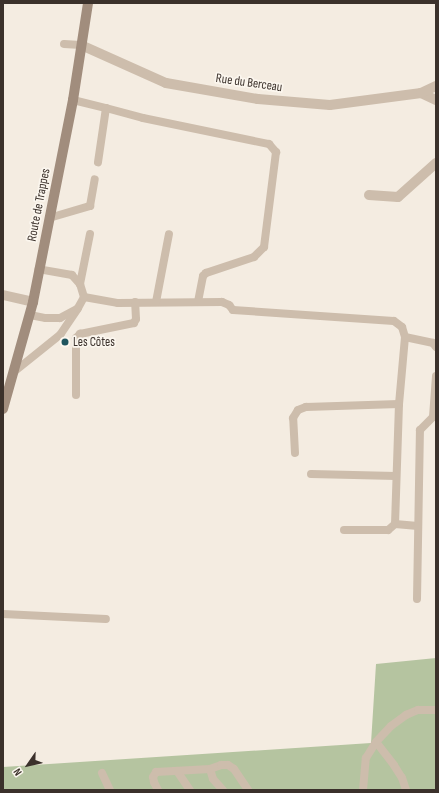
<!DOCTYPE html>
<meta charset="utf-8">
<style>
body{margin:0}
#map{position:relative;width:439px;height:793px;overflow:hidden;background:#f4ece1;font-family:"Sofia Sans Condensed",sans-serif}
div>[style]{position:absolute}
.green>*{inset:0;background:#b5c4a0}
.lane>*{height:8px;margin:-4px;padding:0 4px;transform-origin:4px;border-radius:4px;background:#cdbdac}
.street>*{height:10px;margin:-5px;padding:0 5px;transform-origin:5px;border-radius:5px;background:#cdbdac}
.secondary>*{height:10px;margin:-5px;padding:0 5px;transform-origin:5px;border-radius:5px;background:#a18d7d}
.dots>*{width:11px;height:11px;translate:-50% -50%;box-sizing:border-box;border:2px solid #fbf6ee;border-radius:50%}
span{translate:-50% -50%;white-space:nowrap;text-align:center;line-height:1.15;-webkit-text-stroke:3.5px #fbf6ee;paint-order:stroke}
.street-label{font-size:13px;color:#3b312b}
.poi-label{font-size:13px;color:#3b312b}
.left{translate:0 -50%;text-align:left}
.frame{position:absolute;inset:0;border:4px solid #3b312b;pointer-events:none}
.north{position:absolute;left:8px;top:745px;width:40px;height:40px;-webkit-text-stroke:3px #fbf6ee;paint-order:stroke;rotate:236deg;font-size:11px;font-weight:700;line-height:16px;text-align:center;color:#3b312b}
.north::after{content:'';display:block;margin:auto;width:14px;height:18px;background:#3b312b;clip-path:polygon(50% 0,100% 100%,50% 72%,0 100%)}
</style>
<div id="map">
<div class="green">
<i style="clip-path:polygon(436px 658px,436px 790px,3px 790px,3px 767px,371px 743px,376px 664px)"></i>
</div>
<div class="lane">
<i style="left:64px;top:44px;width:17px;rotate:3deg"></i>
<i style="left:73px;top:100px;width:34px;rotate:14deg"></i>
<i style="left:106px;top:108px;width:55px;rotate:98.4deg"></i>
<i style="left:106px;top:108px;width:38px;rotate:15deg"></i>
<i style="left:143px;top:118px;width:129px;rotate:11.7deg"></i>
<i style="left:269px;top:144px;width:11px;rotate:49deg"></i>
<i style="left:276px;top:152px;width:96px;rotate:97.2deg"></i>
<i style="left:264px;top:247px;width:14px;rotate:135deg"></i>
<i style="left:254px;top:257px;width:51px;rotate:161.6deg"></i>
<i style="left:206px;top:273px;width:4px;rotate:135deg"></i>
<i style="left:203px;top:276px;width:26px;rotate:101deg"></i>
<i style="left:49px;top:218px;width:43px;rotate:-16.3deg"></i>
<i style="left:90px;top:206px;width:27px;rotate:-80deg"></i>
<i style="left:80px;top:284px;width:51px;rotate:-78.7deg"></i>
<i style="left:84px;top:297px;width:35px;rotate:10deg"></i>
<i style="left:118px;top:303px;width:104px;rotate:-0.6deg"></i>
<i style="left:222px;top:302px;width:8px;rotate:23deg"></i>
<i style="left:229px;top:305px;width:6px;rotate:51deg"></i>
<i style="left:233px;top:310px;width:161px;rotate:3.9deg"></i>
<i style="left:394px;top:321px;width:10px;rotate:37deg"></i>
<i style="left:402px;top:327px;width:10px;rotate:73deg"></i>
<i style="left:405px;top:337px;width:67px;rotate:95.1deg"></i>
<i style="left:399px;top:404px;width:120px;rotate:91.9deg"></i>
<i style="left:395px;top:524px;width:9px;rotate:139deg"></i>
<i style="left:388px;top:530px;width:44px;rotate:180deg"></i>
<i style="left:156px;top:302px;width:69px;rotate:-79.2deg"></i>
<i style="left:30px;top:315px;width:16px;rotate:11deg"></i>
<i style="left:46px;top:318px;width:14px"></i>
<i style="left:60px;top:318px;width:19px;rotate:-28deg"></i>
<i style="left:405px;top:337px;width:29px;rotate:12deg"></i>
<i style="left:433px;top:343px;width:5px;rotate:53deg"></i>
<i style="left:15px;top:371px;width:58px;rotate:-38.7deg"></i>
<i style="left:60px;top:335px;width:32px;rotate:-56deg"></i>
<i style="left:78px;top:308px;width:13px;rotate:-61deg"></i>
<i style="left:84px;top:297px;width:14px;rotate:-107deg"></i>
<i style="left:80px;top:284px;width:12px;rotate:-132deg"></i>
<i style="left:72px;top:275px;width:34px;rotate:-170deg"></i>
<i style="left:76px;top:395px;width:57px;rotate:-90deg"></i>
<i style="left:76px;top:338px;width:6px;rotate:-45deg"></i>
<i style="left:80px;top:334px;width:55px;rotate:-11.5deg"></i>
<i style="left:134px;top:323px;width:4px;rotate:-63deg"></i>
<i style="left:136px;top:319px;width:17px;rotate:-93deg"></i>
<i style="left:295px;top:453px;width:35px;rotate:-93deg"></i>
<i style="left:293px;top:418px;width:9px;rotate:-58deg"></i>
<i style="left:298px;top:410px;width:9px;rotate:-21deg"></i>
<i style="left:306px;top:407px;width:93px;rotate:-1.8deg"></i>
<i style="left:311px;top:474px;width:85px;rotate:1.3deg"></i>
<i style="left:395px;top:524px;width:23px;rotate:5deg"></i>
<i style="left:417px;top:599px;width:169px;rotate:-89deg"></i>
<i style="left:420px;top:430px;width:18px;rotate:-45deg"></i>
<i style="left:433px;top:417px;width:41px;rotate:-85.8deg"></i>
<i style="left:3px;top:614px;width:103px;rotate:2.8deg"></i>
<i style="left:210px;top:769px;width:10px;rotate:73deg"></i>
<i style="left:213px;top:779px;width:15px;rotate:48deg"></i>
<i style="left:177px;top:771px;width:23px;rotate:56deg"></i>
<i style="left:102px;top:773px;width:19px;rotate:65deg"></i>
<i style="left:158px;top:790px;width:9px;rotate:-117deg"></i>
<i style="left:154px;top:782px;width:5px;rotate:-101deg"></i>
<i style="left:153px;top:777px;width:6px;rotate:-59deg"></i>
<i style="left:156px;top:772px;width:54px;rotate:-3.2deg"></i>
<i style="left:210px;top:769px;width:12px;rotate:-20deg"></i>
<i style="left:221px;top:765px;width:7px"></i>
<i style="left:228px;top:765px;width:7px;rotate:34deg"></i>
<i style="left:234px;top:769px;width:25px;rotate:56deg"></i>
<i style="left:363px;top:790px;width:32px;rotate:-85deg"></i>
<i style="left:366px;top:758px;width:19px;rotate:-58deg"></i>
<i style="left:406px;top:790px;width:13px;rotate:-108deg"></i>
<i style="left:402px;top:778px;width:15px;rotate:-122deg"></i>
<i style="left:394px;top:765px;width:29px;rotate:-128deg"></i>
<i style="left:376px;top:742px;width:22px;rotate:-47deg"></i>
<i style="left:391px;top:726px;width:19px;rotate:-36deg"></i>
<i style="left:406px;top:715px;width:13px;rotate:-23deg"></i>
<i style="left:418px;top:710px;width:18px"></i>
</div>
<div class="street">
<i style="left:81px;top:45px;width:93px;rotate:24.1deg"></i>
<i style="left:166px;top:83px;width:93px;rotate:9.9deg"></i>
<i style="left:258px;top:99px;width:72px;rotate:4.8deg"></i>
<i style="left:330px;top:105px;width:92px;rotate:-7.5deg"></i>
<i style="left:421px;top:93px;width:17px;rotate:25deg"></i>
<i style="left:421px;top:93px;width:17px;rotate:-25deg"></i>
<i style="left:369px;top:195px;width:29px;rotate:4deg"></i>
<i style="left:398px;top:197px;width:51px;rotate:-41.8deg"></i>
<i style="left:3px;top:295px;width:31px;rotate:13deg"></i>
</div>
<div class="secondary">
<i style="left:3px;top:409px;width:111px;rotate:-74.3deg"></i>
<i style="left:33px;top:302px;width:206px;rotate:-78.8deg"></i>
<i style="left:73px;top:100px;width:98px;rotate:-81.2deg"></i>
</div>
<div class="dots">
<i style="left:65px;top:342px;background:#1f555e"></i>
</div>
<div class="street-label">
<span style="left:249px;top:83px;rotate:8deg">Rue du Berceau</span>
<span style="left:39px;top:205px;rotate:-79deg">Route de Trappes</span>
</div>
<div class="poi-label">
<span class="left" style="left:73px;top:342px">Les Côtes</span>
</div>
<div class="frame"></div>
<div class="north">N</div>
</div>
